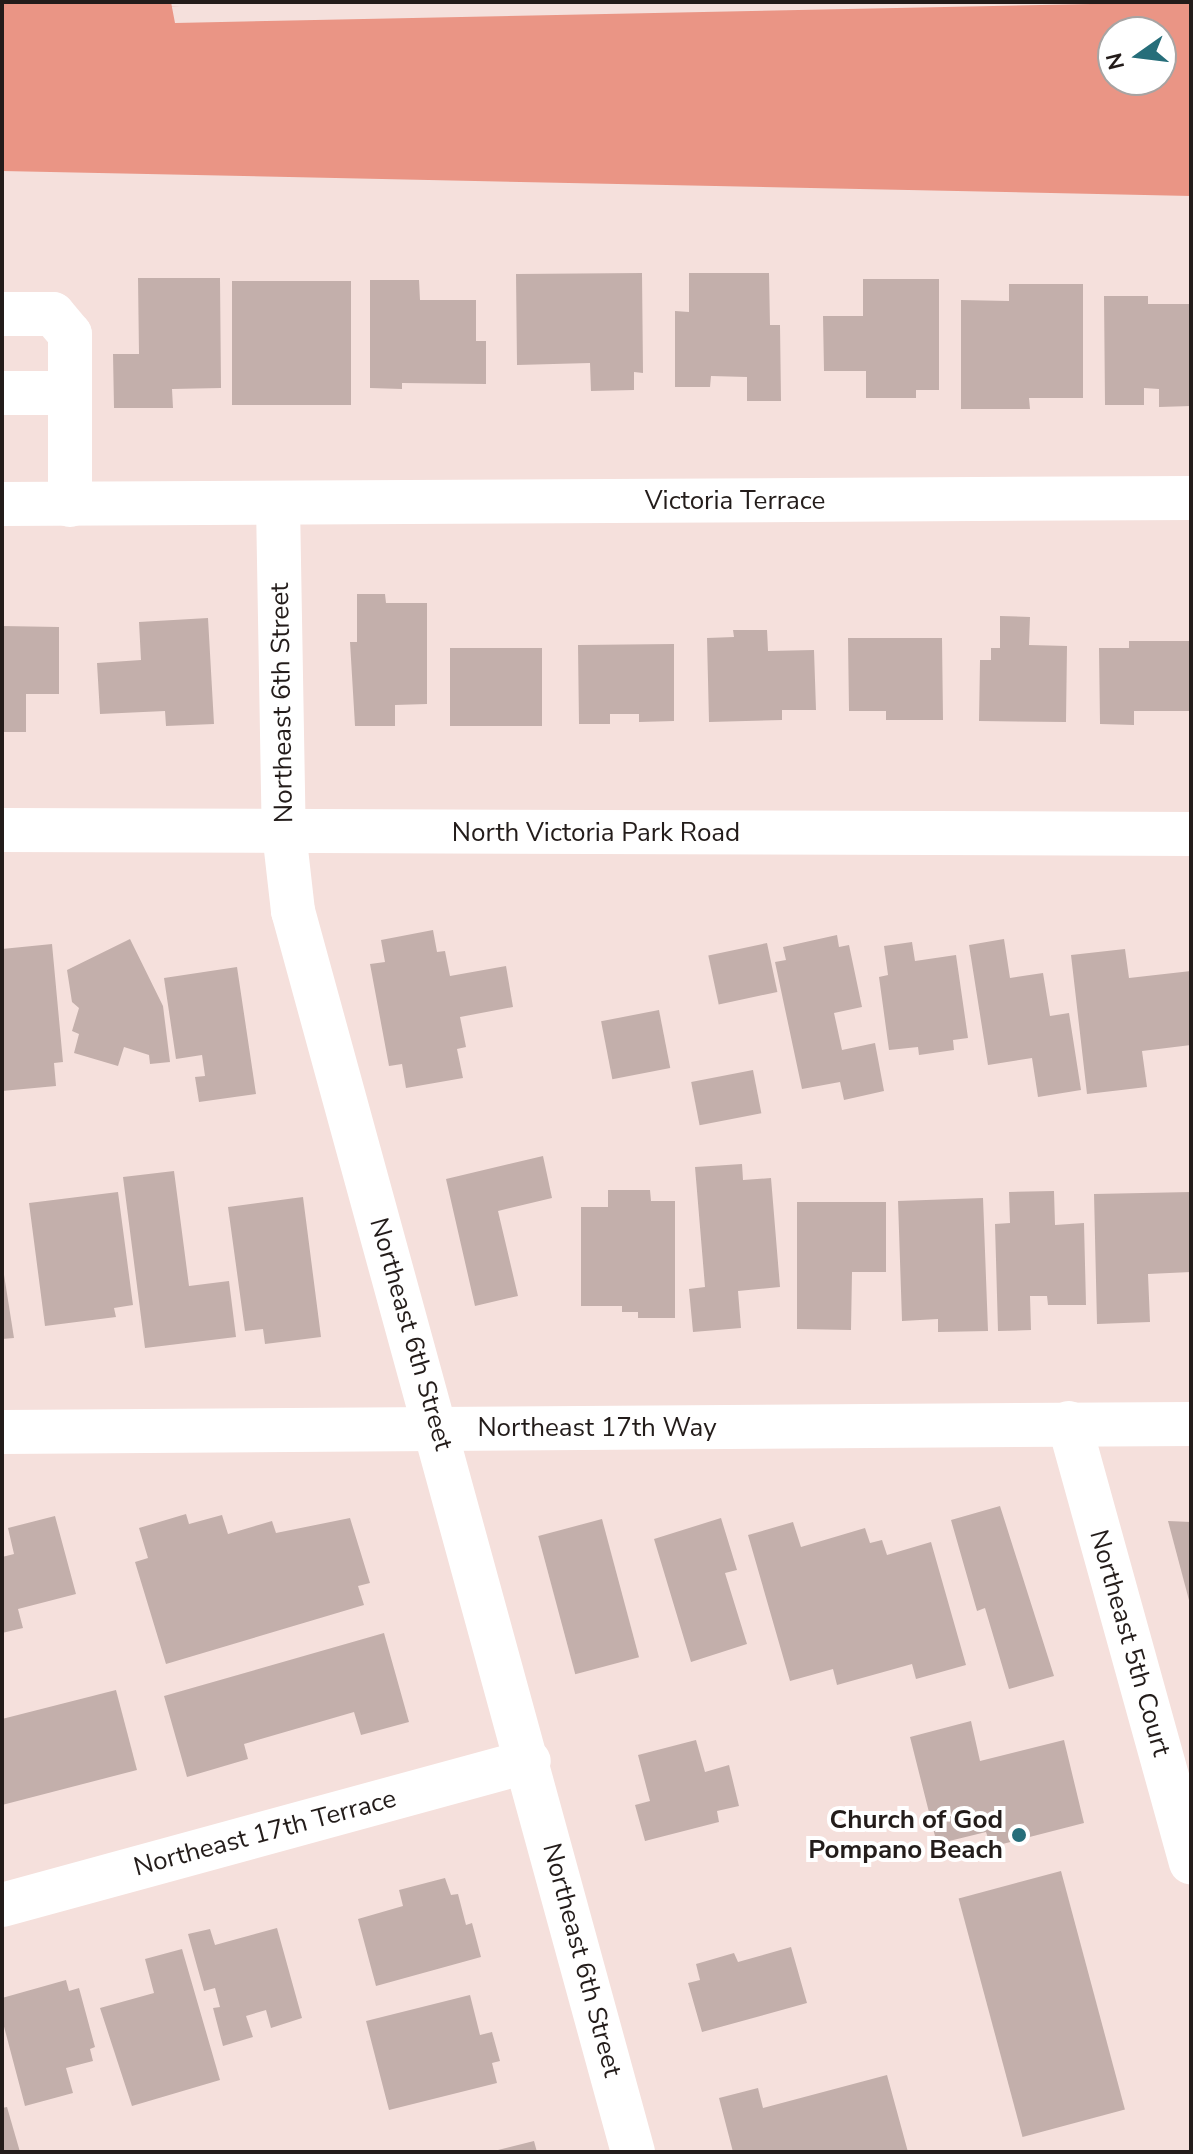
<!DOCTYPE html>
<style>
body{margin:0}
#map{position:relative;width:1193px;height:2154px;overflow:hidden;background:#f5e0dc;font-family:"Nunito Sans",sans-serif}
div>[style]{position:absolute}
.water>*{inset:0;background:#ea9585}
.building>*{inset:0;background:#c3afab;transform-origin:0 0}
.minor>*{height:44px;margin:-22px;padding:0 22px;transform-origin:22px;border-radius:22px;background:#fff}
.dots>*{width:22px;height:22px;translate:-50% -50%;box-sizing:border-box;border:4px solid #fff;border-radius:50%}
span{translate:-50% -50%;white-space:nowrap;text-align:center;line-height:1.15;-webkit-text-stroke:8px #fff;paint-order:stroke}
.street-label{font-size:26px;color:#231c1a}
.poi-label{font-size:26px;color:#231c1a;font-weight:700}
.right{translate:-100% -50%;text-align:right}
.frame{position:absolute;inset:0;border:4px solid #231c1a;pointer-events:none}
.north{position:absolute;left:1097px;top:16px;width:80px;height:80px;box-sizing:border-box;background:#fff;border:2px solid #a7a4a3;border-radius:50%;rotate:256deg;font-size:22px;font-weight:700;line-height:32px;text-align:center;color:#231c1a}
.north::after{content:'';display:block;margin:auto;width:28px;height:36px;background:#266e7a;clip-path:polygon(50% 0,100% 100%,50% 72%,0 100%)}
</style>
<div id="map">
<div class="water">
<i style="clip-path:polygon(evenodd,2px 2px,171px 2px,175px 23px,1191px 2px,1191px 196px,2px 171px,2px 2px,1113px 32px,1161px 32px,1161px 80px,1113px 80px,1113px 32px)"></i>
</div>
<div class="building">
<i style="clip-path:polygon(642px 273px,643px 373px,634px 372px,634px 390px,591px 391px,590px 363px,517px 365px,516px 274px)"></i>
<i style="clip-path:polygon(689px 273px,769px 273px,770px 325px,780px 325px,781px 401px,747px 401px,747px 377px,711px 376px,710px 387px,675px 387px,675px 311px,689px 312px)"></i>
<i style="clip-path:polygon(138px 278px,220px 278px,221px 388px,172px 389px,173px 408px,114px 408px,113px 354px,139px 354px)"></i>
<i style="clip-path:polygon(863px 279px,939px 279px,939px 390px,916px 390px,916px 398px,866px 398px,866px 371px,824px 371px,823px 316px,863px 316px)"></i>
<i style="clip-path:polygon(370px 280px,419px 280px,420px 300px,476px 300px,476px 341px,486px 341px,486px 384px,402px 383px,402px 389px,370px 388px)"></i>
<i style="left:351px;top:281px;width:124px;height:119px;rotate:90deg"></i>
<i style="clip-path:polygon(1009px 284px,1083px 284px,1083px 398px,1029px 398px,1030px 409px,961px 409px,961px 300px,1009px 301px)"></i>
<i style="clip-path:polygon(1104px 296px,1148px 296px,1148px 304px,1191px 304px,1191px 406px,1159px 407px,1159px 389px,1144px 388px,1144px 405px,1105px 405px)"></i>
<i style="clip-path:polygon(357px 594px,385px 594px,386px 603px,427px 603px,427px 704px,395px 705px,395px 726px,355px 726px,350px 642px,357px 642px)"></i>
<i style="clip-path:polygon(1000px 616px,1030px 617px,1029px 645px,1067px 646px,1066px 722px,979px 721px,980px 660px,991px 660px,991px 648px,1000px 648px)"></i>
<i style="clip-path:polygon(208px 618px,214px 724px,166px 726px,165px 711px,100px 714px,97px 663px,141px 660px,139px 622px)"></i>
<i style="clip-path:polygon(2px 626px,59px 627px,59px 694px,26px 694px,26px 732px,2px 732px)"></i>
<i style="clip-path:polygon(733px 630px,767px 630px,768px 651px,814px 650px,816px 710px,782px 710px,782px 720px,709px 722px,707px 638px,734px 637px)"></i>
<i style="clip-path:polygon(848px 638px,942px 638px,943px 720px,886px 720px,886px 711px,849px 711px)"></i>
<i style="clip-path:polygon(1129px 641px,1190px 641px,1190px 711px,1134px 711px,1134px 725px,1100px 724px,1099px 648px,1129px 648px)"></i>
<i style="clip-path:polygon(674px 644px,674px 721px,639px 722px,639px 714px,610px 714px,610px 724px,579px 724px,578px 645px)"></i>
<i style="left:450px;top:648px;width:92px;height:78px"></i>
<i style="clip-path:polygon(433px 930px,437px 952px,445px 951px,450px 976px,506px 966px,513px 1007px,460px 1017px,466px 1047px,457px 1049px,463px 1078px,406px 1088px,402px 1064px,389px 1066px,370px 964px,385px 962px,381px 940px)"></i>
<i style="clip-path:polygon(837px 935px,839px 947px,849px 945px,862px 1007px,834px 1013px,842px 1050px,875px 1043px,884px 1091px,844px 1100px,840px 1082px,802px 1089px,775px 962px,786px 960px,783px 947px)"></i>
<i style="clip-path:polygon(130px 939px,163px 1006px,170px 1062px,150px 1064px,149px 1055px,124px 1047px,118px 1066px,74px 1053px,79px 1034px,72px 1031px,79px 1008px,72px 1002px,67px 970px)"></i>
<i style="clip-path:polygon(1004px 939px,1010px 978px,1043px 973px,1050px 1016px,1069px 1013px,1081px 1090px,1038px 1097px,1032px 1058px,988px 1065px,969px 945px)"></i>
<i style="clip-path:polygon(912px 942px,915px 961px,956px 955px,968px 1038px,953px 1040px,954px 1050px,919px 1055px,918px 1047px,889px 1050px,879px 977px,888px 975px,884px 946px)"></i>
<i style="left:767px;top:943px;width:50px;height:60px;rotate:78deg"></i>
<i style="clip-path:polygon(52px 944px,63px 1062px,54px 1063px,56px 1086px,2px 1091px,2px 949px)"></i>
<i style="clip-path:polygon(1125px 949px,1129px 978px,1191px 971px,1191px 1045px,1142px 1051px,1147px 1087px,1087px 1094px,1071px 955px)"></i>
<i style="clip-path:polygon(237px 967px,256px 1094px,199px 1102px,195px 1077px,205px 1076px,202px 1055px,176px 1059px,164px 978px)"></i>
<i style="left:659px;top:1010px;width:59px;height:59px;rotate:79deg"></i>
<i style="left:753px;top:1070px;width:44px;height:63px;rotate:79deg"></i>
<i style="clip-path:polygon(543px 1156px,552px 1198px,498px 1211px,518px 1296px,475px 1306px,446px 1179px)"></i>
<i style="clip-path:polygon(742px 1164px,743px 1180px,771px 1178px,780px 1287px,738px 1291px,741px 1328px,693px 1332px,689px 1289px,705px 1287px,695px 1167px)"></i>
<i style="clip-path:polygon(174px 1171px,189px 1286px,229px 1281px,236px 1337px,145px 1348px,123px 1177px)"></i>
<i style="clip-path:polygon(608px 1190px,650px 1190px,651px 1201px,675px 1201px,675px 1318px,638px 1318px,638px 1312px,622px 1312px,622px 1306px,581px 1306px,581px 1207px,608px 1207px)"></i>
<i style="clip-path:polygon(1054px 1191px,1055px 1225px,1084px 1223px,1086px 1305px,1048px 1305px,1047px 1296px,1030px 1296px,1031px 1330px,998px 1331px,995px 1224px,1010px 1223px,1009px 1192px)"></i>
<i style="clip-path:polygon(118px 1192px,133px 1305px,114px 1308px,116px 1317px,45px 1326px,29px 1203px)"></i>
<i style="clip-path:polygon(1191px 1192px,1191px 1272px,1148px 1274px,1150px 1322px,1097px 1324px,1094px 1194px)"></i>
<i style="clip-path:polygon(303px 1197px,321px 1337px,265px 1344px,263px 1329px,245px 1331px,228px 1207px)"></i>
<i style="clip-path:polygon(983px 1198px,988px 1331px,938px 1332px,938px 1319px,902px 1321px,898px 1201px)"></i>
<i style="clip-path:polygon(797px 1202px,886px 1202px,886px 1272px,852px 1272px,851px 1330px,797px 1329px)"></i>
<i style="clip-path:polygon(2px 1262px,14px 1338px,2px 1339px)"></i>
<i style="clip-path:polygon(1000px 1506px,1054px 1676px,1009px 1689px,985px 1608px,977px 1611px,951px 1520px)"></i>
<i style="clip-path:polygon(186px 1514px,189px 1524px,222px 1515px,228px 1534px,272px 1521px,276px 1533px,350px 1518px,370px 1583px,358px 1586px,364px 1605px,166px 1664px,135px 1562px,148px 1558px,139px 1528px)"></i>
<i style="clip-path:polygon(55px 1516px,76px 1594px,18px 1609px,23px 1628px,2px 1633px,2px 1557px,14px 1554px,8px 1528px)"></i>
<i style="clip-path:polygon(721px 1518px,737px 1570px,725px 1573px,747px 1644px,691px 1662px,654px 1539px)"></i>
<i style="left:602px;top:1519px;width:143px;height:66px;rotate:75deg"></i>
<i style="clip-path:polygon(1168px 1521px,1191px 1522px,1191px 1604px,1190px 1604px)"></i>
<i style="clip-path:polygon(793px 1522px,801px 1547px,865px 1528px,870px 1543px,882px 1540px,887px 1555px,931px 1542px,966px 1665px,916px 1679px,912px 1664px,837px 1685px,833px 1669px,790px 1681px,748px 1535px)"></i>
<i style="clip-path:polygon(384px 1633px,409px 1722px,361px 1735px,354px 1712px,244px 1744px,248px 1759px,187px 1777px,164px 1696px)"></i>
<i style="clip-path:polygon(116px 1690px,137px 1770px,2px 1805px,2px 1719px)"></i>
<i style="clip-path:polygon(971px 1721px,980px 1761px,1064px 1740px,1084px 1823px,991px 1847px,986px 1832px,937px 1844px,910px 1737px)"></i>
<i style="clip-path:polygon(696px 1740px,705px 1772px,729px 1765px,739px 1806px,717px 1811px,719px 1822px,645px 1841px,635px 1805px,650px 1801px,638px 1755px)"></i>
<i style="left:1061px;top:1871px;width:247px;height:106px;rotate:75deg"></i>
<i style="clip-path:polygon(445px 1878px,451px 1895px,458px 1894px,466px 1925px,472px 1923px,481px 1957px,376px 1986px,358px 1919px,403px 1906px,399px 1890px)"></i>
<i style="clip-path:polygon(277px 1928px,302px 2018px,271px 2028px,266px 2010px,246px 2016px,253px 2037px,223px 2046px,213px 2008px,220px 2007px,215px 1988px,204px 1991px,188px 1934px,210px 1929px,215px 1945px)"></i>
<i style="clip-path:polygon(791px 1947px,807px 2003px,702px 2032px,688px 1983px,700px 1980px,696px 1964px,734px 1953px,738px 1962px)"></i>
<i style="clip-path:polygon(182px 1949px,220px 2080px,132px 2106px,100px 2008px,154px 1993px,145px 1959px)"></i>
<i style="clip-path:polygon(66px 1980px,69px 1991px,79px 1988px,95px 2047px,90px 2049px,93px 2061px,66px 2068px,73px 2093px,25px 2106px,2px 2019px,2px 1998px)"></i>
<i style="clip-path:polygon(470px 1995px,480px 2035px,492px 2032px,500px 2061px,492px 2063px,497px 2083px,389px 2110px,366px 2021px)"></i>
<i style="clip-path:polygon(887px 2075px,908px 2152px,733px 2152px,719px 2098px,758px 2088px,763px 2108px)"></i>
<i style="clip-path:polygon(7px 2107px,20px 2152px,2px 2152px,2px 2108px)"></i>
<i style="clip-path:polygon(534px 2141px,537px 2152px,494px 2152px,494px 2151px)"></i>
</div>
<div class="minor">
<i style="left:2px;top:314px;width:51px"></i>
<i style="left:53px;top:314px;width:26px;rotate:50deg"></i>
<i style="left:70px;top:334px;width:171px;rotate:90deg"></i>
<i style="left:2px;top:393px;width:67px"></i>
<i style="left:2px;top:504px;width:1189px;rotate:-0.29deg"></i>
<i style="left:278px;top:504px;width:328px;rotate:89deg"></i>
<i style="left:284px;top:832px;width:80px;rotate:83.5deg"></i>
<i style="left:293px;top:911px;width:1287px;rotate:74.68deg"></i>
<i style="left:2px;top:830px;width:1189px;rotate:0.19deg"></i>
<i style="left:1069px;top:1423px;width:456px;rotate:74.5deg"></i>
<i style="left:2px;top:1432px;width:1189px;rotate:-0.39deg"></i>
<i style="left:2px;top:1905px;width:546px;rotate:-15.28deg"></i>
</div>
<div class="dots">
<i style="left:1019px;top:1835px;background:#266e7a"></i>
</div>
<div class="street-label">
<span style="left:735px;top:501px">Victoria Terrace</span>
<span style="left:282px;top:703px;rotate:-91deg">Northeast 6th Street</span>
<span style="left:596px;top:833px">North Victoria Park Road</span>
<span style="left:411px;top:1334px;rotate:74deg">Northeast 6th Street</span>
<span style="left:597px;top:1428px">Northeast 17th Way</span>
<span style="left:1130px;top:1643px;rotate:74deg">Northeast 5th Court</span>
<span style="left:265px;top:1833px;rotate:-15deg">Northeast 17th Terrace</span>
<span style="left:582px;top:1960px;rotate:75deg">Northeast 6th Street</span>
</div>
<div class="poi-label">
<span class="right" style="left:1003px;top:1835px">Church of God<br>Pompano Beach</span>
</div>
<div class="frame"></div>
<div class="north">N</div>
</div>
